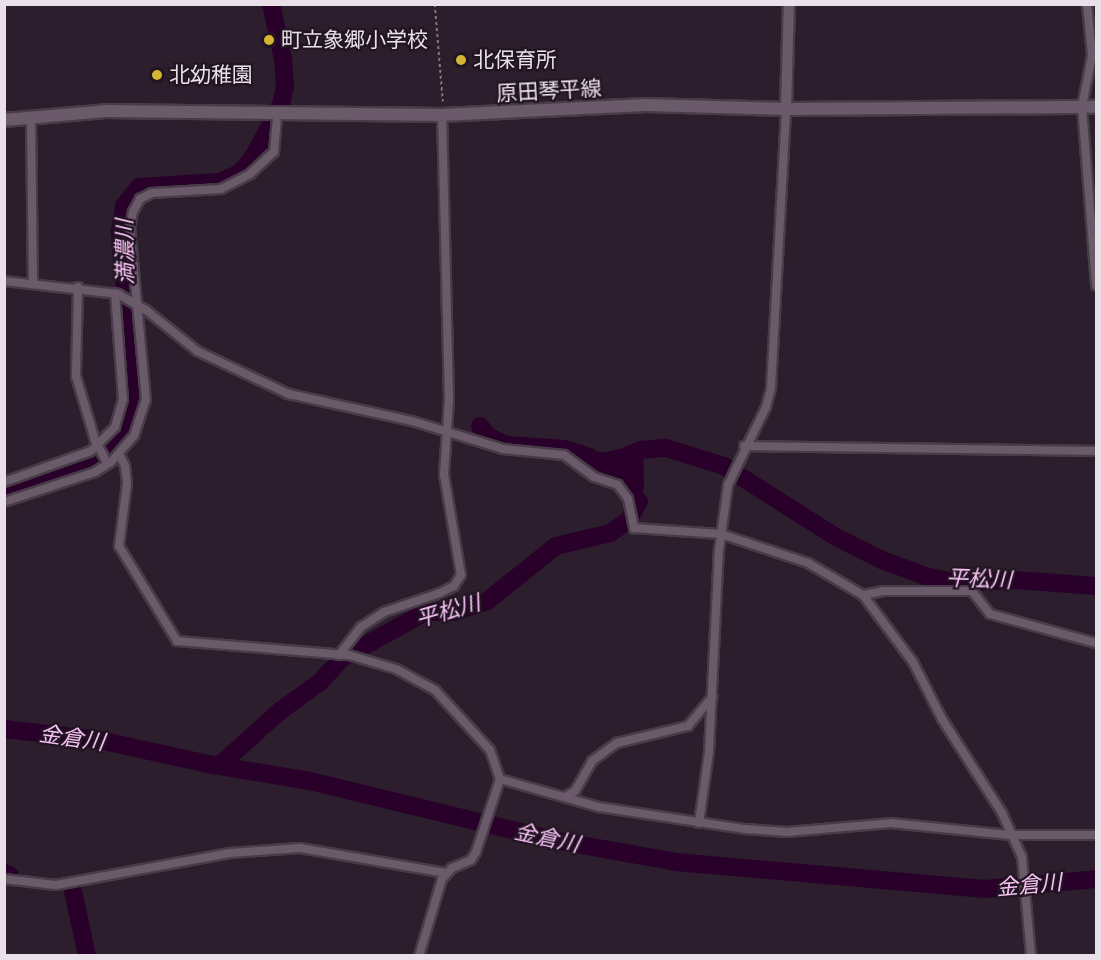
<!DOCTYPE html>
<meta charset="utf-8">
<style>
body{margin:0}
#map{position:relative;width:1101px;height:960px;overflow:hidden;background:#2c1e2c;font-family:Figtree,"Noto Sans JP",sans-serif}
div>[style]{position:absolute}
.water>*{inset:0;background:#29002a}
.river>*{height:18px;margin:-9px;padding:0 9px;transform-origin:9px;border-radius:9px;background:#29002a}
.path>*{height:1.5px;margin-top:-0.75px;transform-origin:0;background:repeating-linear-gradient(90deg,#847783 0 3px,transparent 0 6px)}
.roads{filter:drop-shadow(2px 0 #473c47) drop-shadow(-2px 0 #473c47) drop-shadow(0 2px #473c47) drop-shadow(0 -2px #473c47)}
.minor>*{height:8px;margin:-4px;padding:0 4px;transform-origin:4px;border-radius:4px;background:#6b5a6a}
.tertiary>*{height:10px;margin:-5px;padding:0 5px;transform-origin:5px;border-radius:5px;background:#6b5a6a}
.secondary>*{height:12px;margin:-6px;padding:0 6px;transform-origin:6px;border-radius:6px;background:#6b5a6a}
.dots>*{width:16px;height:16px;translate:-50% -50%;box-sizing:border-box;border:3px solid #221522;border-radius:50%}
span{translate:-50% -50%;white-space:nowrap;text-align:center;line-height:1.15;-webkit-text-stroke:4.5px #221522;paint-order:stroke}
.poi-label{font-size:21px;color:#eae0e9}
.left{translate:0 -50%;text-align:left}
.street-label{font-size:21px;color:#eae0e9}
.water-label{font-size:22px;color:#f6c2f5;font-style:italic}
.frame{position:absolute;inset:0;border:6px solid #eae0e9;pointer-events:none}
</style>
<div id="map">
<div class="water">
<i style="clip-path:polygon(643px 445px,644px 485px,639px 522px,629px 494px,589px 471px,567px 450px,604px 452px)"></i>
</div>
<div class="river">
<i style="left:480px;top:426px;width:14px;rotate:51deg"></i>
<i style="left:489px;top:437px;width:19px;rotate:25deg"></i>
<i style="left:506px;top:445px;width:59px;rotate:3.9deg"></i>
<i style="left:565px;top:449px;width:26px;rotate:18deg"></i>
<i style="left:622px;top:458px;width:21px;rotate:-23deg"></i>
<i style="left:641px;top:450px;width:25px;rotate:-5deg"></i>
<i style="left:666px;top:448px;width:61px;rotate:17.2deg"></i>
<i style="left:724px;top:466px;width:133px;rotate:32.4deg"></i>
<i style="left:836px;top:537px;width:51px;rotate:26.6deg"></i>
<i style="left:882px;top:560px;width:46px;rotate:20.4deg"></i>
<i style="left:925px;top:576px;width:30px;rotate:12deg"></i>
<i style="left:954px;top:582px;width:63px;rotate:-1.8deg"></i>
<i style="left:1017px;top:580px;width:79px;rotate:4.3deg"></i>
<i style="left:4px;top:492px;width:98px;rotate:-19deg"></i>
<i style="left:97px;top:460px;width:39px;rotate:-48deg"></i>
<i style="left:123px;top:431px;width:37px;rotate:-73deg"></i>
<i style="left:134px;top:396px;width:165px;rotate:-94.9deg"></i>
<i style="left:120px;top:232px;width:26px;rotate:-81deg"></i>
<i style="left:124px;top:206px;width:24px;rotate:-52deg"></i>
<i style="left:139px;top:187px;width:80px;rotate:-3.6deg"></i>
<i style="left:219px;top:182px;width:23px;rotate:-23deg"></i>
<i style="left:240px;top:173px;width:22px;rotate:-51deg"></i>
<i style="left:254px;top:156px;width:59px;rotate:-62.6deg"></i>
<i style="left:281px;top:104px;width:18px;rotate:-77deg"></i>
<i style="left:285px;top:86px;width:27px;rotate:-94deg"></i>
<i style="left:283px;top:59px;width:56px;rotate:-102.3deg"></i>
<i style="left:4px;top:729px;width:96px;rotate:6.6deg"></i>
<i style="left:99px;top:740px;width:112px;rotate:12.4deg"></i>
<i style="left:208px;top:764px;width:103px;rotate:9.5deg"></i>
<i style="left:310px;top:781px;width:250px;rotate:13.6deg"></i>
<i style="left:553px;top:840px;width:125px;rotate:10.1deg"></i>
<i style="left:676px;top:862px;width:310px;rotate:5deg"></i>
<i style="left:985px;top:889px;width:111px;rotate:-5.1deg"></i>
<i style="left:220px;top:765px;width:81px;rotate:-42deg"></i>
<i style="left:280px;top:711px;width:49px;rotate:-35.9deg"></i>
<i style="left:320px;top:682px;width:33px;rotate:-47deg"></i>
<i style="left:342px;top:658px;width:96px;rotate:-28.7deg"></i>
<i style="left:426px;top:612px;width:29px"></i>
<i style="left:455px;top:612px;width:34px;rotate:-19deg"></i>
<i style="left:487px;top:601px;width:88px;rotate:-38.6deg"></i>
<i style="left:556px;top:546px;width:56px;rotate:-13.5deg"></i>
<i style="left:610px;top:533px;width:23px;rotate:-34deg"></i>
<i style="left:629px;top:520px;width:21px;rotate:-62deg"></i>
<i style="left:4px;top:873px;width:6px;rotate:18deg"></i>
<i style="left:73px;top:891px;width:66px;rotate:77.8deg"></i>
</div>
<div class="path">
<i style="left:435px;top:4px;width:98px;rotate:85.3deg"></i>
</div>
<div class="roads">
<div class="minor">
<i style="left:1087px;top:4px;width:51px;rotate:84.4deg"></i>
<i style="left:1092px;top:55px;width:53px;rotate:100.9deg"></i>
<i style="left:1082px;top:107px;width:179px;rotate:85.5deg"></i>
<i style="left:31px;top:120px;width:163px;rotate:89.3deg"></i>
<i style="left:4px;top:281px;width:115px;rotate:6.5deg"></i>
<i style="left:118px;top:294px;width:32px;rotate:30deg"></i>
<i style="left:146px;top:310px;width:65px;rotate:38.8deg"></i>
<i style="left:197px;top:351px;width:102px;rotate:25.1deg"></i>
<i style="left:289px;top:394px;width:126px;rotate:12.4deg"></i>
<i style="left:412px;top:421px;width:95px;rotate:17.1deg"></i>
<i style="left:503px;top:449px;width:61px;rotate:5.6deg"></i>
<i style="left:564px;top:455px;width:37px;rotate:36deg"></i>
<i style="left:594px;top:477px;width:25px;rotate:18deg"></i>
<i style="left:618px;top:485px;width:17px;rotate:54deg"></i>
<i style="left:628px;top:499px;width:30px;rotate:78deg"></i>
<i style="left:634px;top:528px;width:87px;rotate:3.9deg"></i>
<i style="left:721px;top:534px;width:92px;rotate:18.4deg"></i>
<i style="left:808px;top:563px;width:64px;rotate:30.2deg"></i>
<i style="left:863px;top:595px;width:84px;rotate:53.3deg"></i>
<i style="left:913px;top:662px;width:64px;rotate:63deg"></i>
<i style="left:942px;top:719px;width:112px;rotate:57.4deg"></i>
<i style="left:1002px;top:813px;width:48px;rotate:65.6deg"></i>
<i style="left:1022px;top:857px;width:99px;rotate:84.8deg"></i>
<i style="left:78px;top:287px;width:89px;rotate:91.3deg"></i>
<i style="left:76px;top:376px;width:67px;rotate:73.5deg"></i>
<i style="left:95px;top:440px;width:27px;rotate:62deg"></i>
<i style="left:744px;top:446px;width:352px;rotate:0.8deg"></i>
<i style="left:119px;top:454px;width:13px;rotate:63deg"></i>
<i style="left:125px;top:466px;width:17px;rotate:83deg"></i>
<i style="left:127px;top:483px;width:64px;rotate:97.2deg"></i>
<i style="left:119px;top:546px;width:111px;rotate:58.6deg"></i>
<i style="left:177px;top:641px;width:173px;rotate:4.7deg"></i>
<i style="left:349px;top:655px;width:49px;rotate:16.6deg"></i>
<i style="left:396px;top:669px;width:44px;rotate:28.3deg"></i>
<i style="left:435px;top:690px;width:81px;rotate:47.5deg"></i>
<i style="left:490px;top:750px;width:31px;rotate:71deg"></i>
<i style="left:500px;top:779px;width:77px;rotate:108.2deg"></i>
<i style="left:476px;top:852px;width:9px;rotate:122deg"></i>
<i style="left:471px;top:860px;width:21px;rotate:157deg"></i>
<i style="left:452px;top:868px;width:15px;rotate:132deg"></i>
<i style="left:442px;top:879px;width:80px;rotate:106.6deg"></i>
<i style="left:4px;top:482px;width:92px;rotate:-19.6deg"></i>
<i style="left:91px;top:451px;width:34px;rotate:-45deg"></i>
<i style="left:115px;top:427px;width:29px;rotate:-74deg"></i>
<i style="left:123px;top:399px;width:106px;rotate:-94.3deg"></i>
<i style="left:4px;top:502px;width:96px;rotate:-18.2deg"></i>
<i style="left:95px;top:472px;width:19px;rotate:-32deg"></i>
<i style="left:111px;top:462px;width:35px;rotate:-49deg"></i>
<i style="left:134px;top:436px;width:38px;rotate:-72deg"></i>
<i style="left:146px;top:400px;width:174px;rotate:-95.3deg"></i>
<i style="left:130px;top:227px;width:15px;rotate:-79deg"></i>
<i style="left:133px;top:212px;width:15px;rotate:-62deg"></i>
<i style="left:140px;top:199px;width:13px;rotate:-27deg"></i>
<i style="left:152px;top:193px;width:69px;rotate:-3.3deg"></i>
<i style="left:221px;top:189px;width:33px;rotate:-27deg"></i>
<i style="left:250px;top:174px;width:33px;rotate:-43deg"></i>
<i style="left:274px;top:152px;width:37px;rotate:-85deg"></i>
<i style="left:863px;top:595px;width:21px;rotate:-11deg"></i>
<i style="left:884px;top:591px;width:88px"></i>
<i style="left:972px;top:591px;width:29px;rotate:52deg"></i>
<i style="left:990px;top:614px;width:110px;rotate:15.3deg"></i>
<i style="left:339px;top:655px;width:36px;rotate:-52deg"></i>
<i style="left:361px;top:627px;width:27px;rotate:-33deg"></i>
<i style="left:384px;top:612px;width:59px;rotate:-18.7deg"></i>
<i style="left:440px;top:593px;width:16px;rotate:-27deg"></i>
<i style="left:454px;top:586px;width:13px;rotate:-58deg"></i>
<i style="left:461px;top:575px;width:101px;rotate:-99.6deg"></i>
<i style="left:444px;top:475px;width:76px;rotate:-86.2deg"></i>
<i style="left:449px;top:399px;width:284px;rotate:-91.4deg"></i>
<i style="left:500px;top:779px;width:103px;rotate:15.8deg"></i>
<i style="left:599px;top:807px;width:148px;rotate:8.6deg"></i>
<i style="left:745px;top:829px;width:42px;rotate:4.1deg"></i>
<i style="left:787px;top:832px;width:104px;rotate:-4.9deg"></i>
<i style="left:891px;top:823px;width:120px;rotate:5.8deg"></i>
<i style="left:1010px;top:835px;width:86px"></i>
<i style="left:565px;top:797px;width:12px;rotate:-31deg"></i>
<i style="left:575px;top:791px;width:34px;rotate:-60deg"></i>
<i style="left:592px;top:761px;width:31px;rotate:-36deg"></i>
<i style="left:617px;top:743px;width:73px;rotate:-13.5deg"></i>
<i style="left:688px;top:726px;width:38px;rotate:-50deg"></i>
<i style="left:699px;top:823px;width:72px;rotate:-82deg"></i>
<i style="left:709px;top:752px;width:202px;rotate:-87.2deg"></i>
<i style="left:719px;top:550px;width:66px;rotate:-82.1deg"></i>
<i style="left:728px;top:485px;width:87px;rotate:-64deg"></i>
<i style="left:766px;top:407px;width:20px;rotate:-75deg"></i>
<i style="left:771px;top:388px;width:279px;rotate:-86.9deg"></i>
<i style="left:4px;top:879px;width:52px;rotate:6.6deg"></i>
<i style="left:56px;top:885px;width:177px;rotate:-10.4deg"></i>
<i style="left:230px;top:853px;width:70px;rotate:-4.1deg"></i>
<i style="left:300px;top:848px;width:148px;rotate:9.7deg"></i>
</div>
<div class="tertiary">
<i style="left:786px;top:109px;width:105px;rotate:-88.4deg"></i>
</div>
<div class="secondary">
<i style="left:4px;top:120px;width:102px;rotate:-5deg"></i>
<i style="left:106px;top:111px;width:336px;rotate:0.7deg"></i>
<i style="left:442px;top:115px;width:204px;rotate:-2.8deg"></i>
<i style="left:646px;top:105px;width:140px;rotate:1.6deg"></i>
<i style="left:786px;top:109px;width:310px;rotate:-0.4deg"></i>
</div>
</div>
<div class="dots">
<i style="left:269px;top:40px;background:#d6b534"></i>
<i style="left:461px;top:60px;background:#d6b534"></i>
<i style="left:157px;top:75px;background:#d6b534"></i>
</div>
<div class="poi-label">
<span class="left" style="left:281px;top:40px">町立象郷小学校</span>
<span class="left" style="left:473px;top:60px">北保育所</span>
<span class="left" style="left:169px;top:75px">北幼稚園</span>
</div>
<div class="street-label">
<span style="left:549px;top:91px;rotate:-3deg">原田琴平線</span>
</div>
<div class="water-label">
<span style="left:125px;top:252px;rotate:-91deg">満濃川</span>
<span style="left:979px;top:579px;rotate:2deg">平松川</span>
<span style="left:448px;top:611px;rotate:-16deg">平松川</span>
<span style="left:72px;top:738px;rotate:8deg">金倉川</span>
<span style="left:547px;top:838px;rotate:12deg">金倉川</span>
<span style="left:1029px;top:885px;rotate:-5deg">金倉川</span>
</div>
<div class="frame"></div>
</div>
